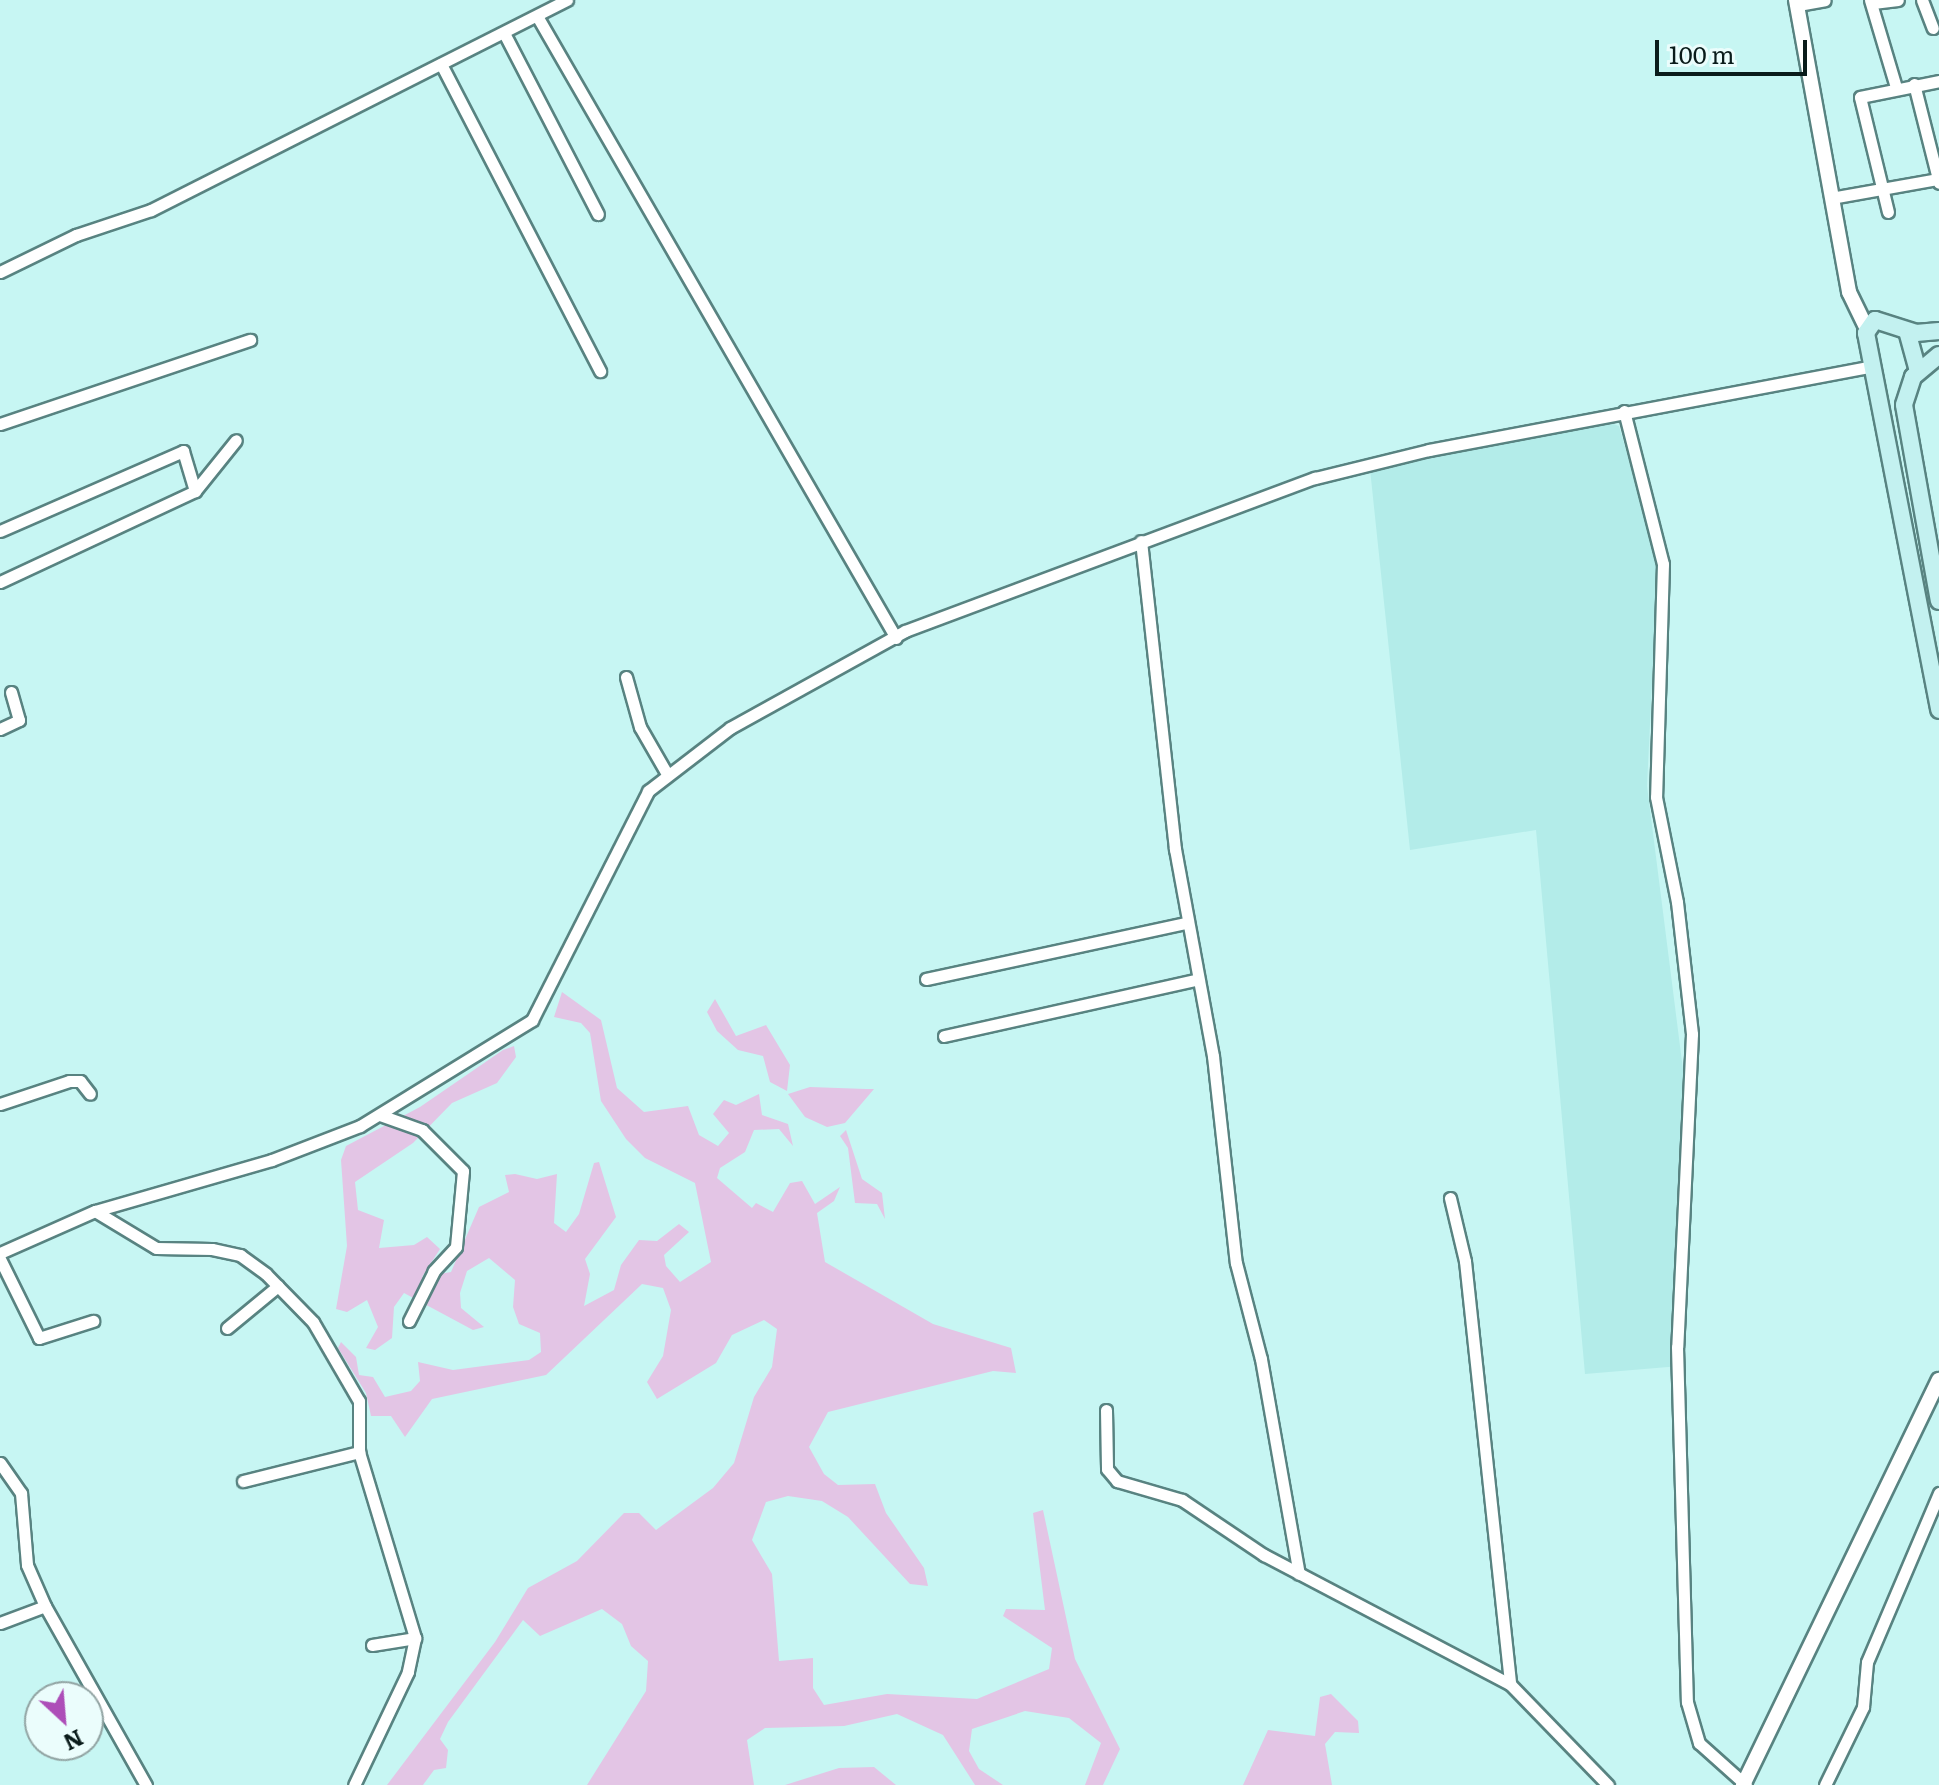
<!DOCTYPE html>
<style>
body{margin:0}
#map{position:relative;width:1939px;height:1785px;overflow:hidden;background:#c7f6f3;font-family:Literata,serif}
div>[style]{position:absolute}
.built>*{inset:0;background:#b3ece9}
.green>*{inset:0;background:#e3c5e5}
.roads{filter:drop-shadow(2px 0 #588381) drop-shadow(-2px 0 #588381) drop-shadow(0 2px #588381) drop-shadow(0 -2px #588381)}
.minor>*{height:11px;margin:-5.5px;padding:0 5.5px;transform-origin:5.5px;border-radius:5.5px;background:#fff}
.tertiary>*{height:14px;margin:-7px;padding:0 7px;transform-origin:7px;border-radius:7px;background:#fff}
.secondary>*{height:16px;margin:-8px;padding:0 8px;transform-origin:8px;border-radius:8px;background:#c3f1f0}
span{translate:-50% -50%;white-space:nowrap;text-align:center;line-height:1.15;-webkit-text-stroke:6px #ebfdfc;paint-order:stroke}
.north{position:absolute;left:24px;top:1681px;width:80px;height:80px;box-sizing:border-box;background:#ebfdfc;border:2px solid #91a3a2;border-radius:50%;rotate:154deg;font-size:22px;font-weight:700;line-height:32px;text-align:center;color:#0a1c1b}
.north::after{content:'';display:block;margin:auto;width:28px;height:36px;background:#ad4eb8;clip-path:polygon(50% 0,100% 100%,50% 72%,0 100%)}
.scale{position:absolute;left:1655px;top:40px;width:152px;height:36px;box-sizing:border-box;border:4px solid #0a1c1b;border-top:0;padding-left:10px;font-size:24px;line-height:28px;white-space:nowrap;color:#0a1c1b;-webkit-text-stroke:6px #ebfdfc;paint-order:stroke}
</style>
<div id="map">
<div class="built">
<i style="clip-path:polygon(1607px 422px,1619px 426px,1658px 561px,1647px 786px,1689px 1117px,1680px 1366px,1585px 1374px,1536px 830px,1410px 850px,1370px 469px)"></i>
</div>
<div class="green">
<i style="clip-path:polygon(562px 992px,601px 1020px,617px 1088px,644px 1112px,688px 1106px,699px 1135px,718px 1146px,729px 1133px,713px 1114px,724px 1100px,736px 1105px,759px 1094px,762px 1115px,788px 1124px,793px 1146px,779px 1129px,754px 1130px,745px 1152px,720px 1168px,717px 1178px,752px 1208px,756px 1203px,773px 1212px,790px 1183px,802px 1181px,815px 1204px,840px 1187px,834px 1201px,817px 1213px,825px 1262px,933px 1324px,1011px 1348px,1016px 1373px,993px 1371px,828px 1412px,809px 1447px,824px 1474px,838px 1485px,875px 1484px,886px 1513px,924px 1568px,928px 1586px,910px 1584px,848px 1517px,822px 1501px,788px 1496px,766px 1502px,752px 1540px,772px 1574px,779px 1661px,813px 1658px,813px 1688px,824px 1705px,887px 1694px,977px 1699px,1049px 1669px,1052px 1648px,1003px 1616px,1006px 1609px,1045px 1610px,1033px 1513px,1043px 1510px,1075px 1659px,1120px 1749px,1103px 1785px,1085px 1785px,1101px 1743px,1069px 1718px,1025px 1711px,972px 1729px,969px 1751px,979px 1769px,1003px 1785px,975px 1785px,943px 1735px,897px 1714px,844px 1726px,765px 1728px,747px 1740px,754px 1785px,587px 1785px,646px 1691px,648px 1661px,631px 1646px,622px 1624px,602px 1609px,540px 1636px,523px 1620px,448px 1722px,440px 1739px,448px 1750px,446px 1768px,434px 1770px,423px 1785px,387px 1785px,495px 1642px,528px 1588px,577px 1561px,624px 1513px,639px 1513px,656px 1530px,713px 1488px,734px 1463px,754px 1397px,772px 1367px,777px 1329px,764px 1320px,732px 1335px,716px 1363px,657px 1399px,647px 1382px,663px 1356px,671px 1310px,663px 1288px,642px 1284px,546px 1375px,432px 1399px,405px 1437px,391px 1416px,371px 1416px,366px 1393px,338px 1348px,341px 1342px,356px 1357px,359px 1375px,373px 1377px,385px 1397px,411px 1391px,420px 1381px,418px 1362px,453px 1370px,529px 1360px,541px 1352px,540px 1333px,519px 1324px,513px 1307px,515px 1280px,489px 1258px,467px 1271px,460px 1293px,461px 1308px,484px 1327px,473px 1330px,404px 1293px,394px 1307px,392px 1338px,375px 1350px,366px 1348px,378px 1327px,367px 1300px,347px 1312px,336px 1309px,347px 1246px,341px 1160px,346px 1146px,420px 1107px,503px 1050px,514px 1046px,516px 1057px,497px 1083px,452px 1103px,413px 1143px,355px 1182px,358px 1210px,384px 1220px,379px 1248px,414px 1245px,427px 1237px,440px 1249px,422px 1277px,451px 1272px,479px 1207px,509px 1192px,505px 1175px,515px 1174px,537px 1179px,557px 1174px,554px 1223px,566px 1232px,579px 1214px,594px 1163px,599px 1162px,616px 1217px,585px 1259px,590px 1274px,584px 1306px,614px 1290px,621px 1265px,639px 1240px,657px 1241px,679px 1224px,689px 1232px,664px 1255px,666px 1266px,680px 1282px,711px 1262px,695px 1183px,645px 1158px,626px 1139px,601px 1101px,590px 1033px,581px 1023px,554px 1017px)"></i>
<i style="clip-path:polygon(715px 999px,736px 1036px,766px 1025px,790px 1065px,787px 1091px,770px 1082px,763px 1056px,738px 1050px,717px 1031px,707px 1012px)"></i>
<i style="clip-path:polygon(810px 1087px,866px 1089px,874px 1089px,845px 1123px,827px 1127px,805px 1117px,788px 1094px)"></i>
<i style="clip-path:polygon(846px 1130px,862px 1179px,882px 1193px,885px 1219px,877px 1204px,855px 1203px,848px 1148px,840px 1136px)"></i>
<i style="clip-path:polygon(1331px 1694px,1358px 1721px,1359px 1733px,1335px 1732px,1325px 1744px,1332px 1785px,1243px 1785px,1268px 1730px,1315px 1736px,1320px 1697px)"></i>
<i style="clip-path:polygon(874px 1767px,896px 1785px,785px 1785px,839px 1768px)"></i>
</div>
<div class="roads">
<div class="minor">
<i style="left:1870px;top:0;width:91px;rotate:73.4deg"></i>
<i style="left:1922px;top:0;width:30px;rotate:69deg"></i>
<i style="left:1873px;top:3px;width:25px;rotate:-7deg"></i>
<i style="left:1798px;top:5px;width:27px;rotate:-10deg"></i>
<i style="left:537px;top:16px;width:718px;rotate:60.01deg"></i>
<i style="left:504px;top:33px;width:204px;rotate:62.6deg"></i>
<i style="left:441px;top:64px;width:346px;rotate:62.6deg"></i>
<i style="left:1914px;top:84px;width:102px;rotate:75.8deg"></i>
<i style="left:1831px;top:198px;width:109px;rotate:-10.1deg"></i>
<i style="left:1888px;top:212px;width:118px;rotate:-103.7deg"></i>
<i style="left:1860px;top:97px;width:81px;rotate:-11.4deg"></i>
<i style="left:0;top:272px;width:85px;rotate:-26deg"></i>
<i style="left:76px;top:235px;width:79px;rotate:-18.4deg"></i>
<i style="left:151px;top:210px;width:466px;rotate:-26.8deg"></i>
<i style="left:1624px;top:411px;width:158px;rotate:75.7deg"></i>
<i style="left:1663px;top:564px;width:233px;rotate:91.7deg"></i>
<i style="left:1656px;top:797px;width:107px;rotate:78.7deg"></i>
<i style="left:1677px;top:902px;width:133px;rotate:83.5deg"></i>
<i style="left:1692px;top:1034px;width:313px;rotate:92.7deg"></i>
<i style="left:1677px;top:1347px;width:355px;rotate:88.4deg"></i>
<i style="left:1687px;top:1702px;width:43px;rotate:73.7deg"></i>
<i style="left:1699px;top:1743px;width:63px;rotate:41.8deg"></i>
<i style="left:0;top:424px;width:264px;rotate:-18.6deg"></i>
<i style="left:0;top:531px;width:200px;rotate:-23.6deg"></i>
<i style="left:183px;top:451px;width:42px;rotate:73.3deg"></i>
<i style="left:1141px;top:541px;width:310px;rotate:83.7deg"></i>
<i style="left:1175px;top:849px;width:210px;rotate:79.6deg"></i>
<i style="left:1213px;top:1056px;width:208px;rotate:83.7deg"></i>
<i style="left:1236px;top:1263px;width:99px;rotate:75.4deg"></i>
<i style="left:1261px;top:1359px;width:218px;rotate:80deg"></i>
<i style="left:0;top:582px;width:215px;rotate:-25deg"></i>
<i style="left:195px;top:491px;width:65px;rotate:-51.2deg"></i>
<i style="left:626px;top:677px;width:52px;rotate:74.4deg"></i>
<i style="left:640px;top:727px;width:54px;rotate:60.1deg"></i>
<i style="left:0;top:729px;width:21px;rotate:-25deg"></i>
<i style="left:19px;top:720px;width:29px;rotate:-106deg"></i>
<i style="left:926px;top:979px;width:266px;rotate:-12.2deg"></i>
<i style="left:944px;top:1036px;width:260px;rotate:-12.6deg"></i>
<i style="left:0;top:1104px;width:73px;rotate:-18.4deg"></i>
<i style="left:69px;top:1081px;width:11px"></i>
<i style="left:80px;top:1081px;width:16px;rotate:52deg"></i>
<i style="left:380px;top:1115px;width:45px;rotate:19.7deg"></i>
<i style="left:422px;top:1130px;width:58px;rotate:45deg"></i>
<i style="left:463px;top:1171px;width:76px;rotate:95.3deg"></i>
<i style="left:456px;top:1247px;width:33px;rotate:133deg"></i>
<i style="left:434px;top:1271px;width:56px;rotate:116.6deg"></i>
<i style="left:1450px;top:1198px;width:65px;rotate:76.6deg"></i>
<i style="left:1465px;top:1261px;width:425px;rotate:83.9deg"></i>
<i style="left:95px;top:1211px;width:71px;rotate:31.2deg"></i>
<i style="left:156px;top:1248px;width:56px;rotate:1deg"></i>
<i style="left:212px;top:1249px;width:29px;rotate:12deg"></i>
<i style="left:240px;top:1255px;width:32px;rotate:36deg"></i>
<i style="left:266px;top:1274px;width:67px;rotate:45.6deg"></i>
<i style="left:313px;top:1322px;width:91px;rotate:59.8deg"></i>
<i style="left:359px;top:1401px;width:51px;rotate:90deg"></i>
<i style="left:359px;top:1452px;width:194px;rotate:73.2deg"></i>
<i style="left:415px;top:1638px;width:35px;rotate:102deg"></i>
<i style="left:408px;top:1672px;width:125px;rotate:115.5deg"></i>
<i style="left:0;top:1253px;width:104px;rotate:-23.9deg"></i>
<i style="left:95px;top:1211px;width:184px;rotate:-16.1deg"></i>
<i style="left:272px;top:1160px;width:94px;rotate:-21.1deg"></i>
<i style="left:360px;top:1126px;width:202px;rotate:-31.6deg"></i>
<i style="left:532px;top:1020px;width:257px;rotate:-63.1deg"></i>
<i style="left:648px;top:791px;width:103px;rotate:-37.5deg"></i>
<i style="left:730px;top:728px;width:200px;rotate:-29deg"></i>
<i style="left:905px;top:631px;width:438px;rotate:-20.5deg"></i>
<i style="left:1315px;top:478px;width:117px;rotate:-13.8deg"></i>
<i style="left:1429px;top:450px;width:451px;rotate:-10.7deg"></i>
<i style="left:0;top:1259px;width:88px;rotate:63.7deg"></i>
<i style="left:39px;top:1338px;width:57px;rotate:-17.5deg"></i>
<i style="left:227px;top:1328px;width:66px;rotate:-39.5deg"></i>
<i style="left:1106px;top:1410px;width:59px;rotate:89deg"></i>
<i style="left:1107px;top:1469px;width:16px;rotate:50deg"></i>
<i style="left:1117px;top:1481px;width:68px;rotate:16.3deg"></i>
<i style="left:1182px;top:1500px;width:99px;rotate:33.9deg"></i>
<i style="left:1264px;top:1555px;width:278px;rotate:27.7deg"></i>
<i style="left:1510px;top:1684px;width:141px;rotate:45.9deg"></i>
<i style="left:0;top:1463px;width:37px;rotate:55deg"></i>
<i style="left:21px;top:1493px;width:72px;rotate:85.2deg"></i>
<i style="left:27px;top:1565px;width:45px;rotate:66.3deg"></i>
<i style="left:45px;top:1606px;width:206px;rotate:60.6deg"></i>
<i style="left:243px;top:1481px;width:120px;rotate:-14deg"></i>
<i style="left:0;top:1623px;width:48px;rotate:-20.7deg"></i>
<i style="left:372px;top:1645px;width:44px;rotate:-9.2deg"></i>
<i style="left:1825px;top:1785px;width:87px;rotate:-64deg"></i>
<i style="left:1863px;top:1707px;width:45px;rotate:-84.9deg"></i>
<i style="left:1867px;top:1662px;width:184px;rotate:-66.9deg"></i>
</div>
<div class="tertiary">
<i style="left:1796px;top:0;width:297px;rotate:79.7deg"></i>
<i style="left:1849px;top:292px;width:41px;rotate:64.1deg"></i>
<i style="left:1743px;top:1785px;width:450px;rotate:-64.2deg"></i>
</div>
<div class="secondary">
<i style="left:1907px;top:331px;width:41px;rotate:74.6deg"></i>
<i style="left:1939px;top:331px;width:23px;rotate:175deg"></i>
<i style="left:1916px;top:333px;width:43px;rotate:-162.4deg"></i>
<i style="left:1875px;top:320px;width:16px;rotate:125deg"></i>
<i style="left:1866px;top:333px;width:384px;rotate:79deg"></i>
<i style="left:1939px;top:355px;width:34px;rotate:140deg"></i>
<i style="left:1913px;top:377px;width:29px;rotate:108deg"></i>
<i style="left:1904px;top:405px;width:199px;rotate:79.9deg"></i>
</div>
</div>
<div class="north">N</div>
<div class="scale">100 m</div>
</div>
